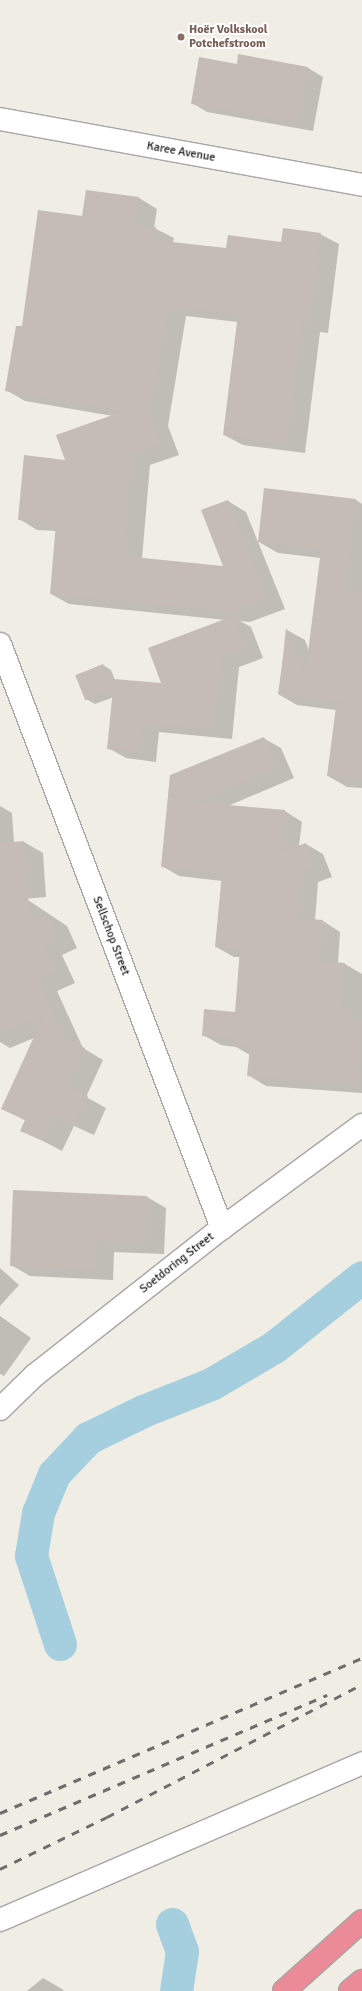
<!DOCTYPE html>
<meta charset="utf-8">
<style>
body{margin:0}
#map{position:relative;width:362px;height:1991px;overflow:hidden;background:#f0ede5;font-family:Signika,sans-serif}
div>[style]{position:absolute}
.shadow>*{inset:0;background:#0003}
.canal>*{height:33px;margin:-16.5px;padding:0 16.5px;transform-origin:16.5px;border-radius:16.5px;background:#a5cedf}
.building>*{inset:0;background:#c5bcb5;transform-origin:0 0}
.roads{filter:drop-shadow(1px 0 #a6a6a6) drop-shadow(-1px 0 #a6a6a6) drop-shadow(0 1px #a6a6a6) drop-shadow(0 -1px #a6a6a6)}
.minor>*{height:22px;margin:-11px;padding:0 11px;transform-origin:11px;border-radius:11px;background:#fff}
.highway>*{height:22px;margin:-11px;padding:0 11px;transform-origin:11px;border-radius:11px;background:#ea8b97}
.rail>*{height:3px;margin-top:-1.5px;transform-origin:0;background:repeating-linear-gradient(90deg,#6d6d6d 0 8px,transparent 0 16px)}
.dots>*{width:11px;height:11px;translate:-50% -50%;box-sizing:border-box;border:2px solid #fff;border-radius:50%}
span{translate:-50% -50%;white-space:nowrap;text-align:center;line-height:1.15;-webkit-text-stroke:4px #fff;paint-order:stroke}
.education-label{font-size:12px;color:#785e54;font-weight:700}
.left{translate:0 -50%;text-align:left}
.street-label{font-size:12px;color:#1f1f1f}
</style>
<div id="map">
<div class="shadow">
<i style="clip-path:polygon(237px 65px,308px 68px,323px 77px,313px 131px,207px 112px,192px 103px)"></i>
<i style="clip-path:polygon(139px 198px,157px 209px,154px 228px,174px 238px,173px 243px,227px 249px,282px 244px,320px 234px,339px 244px,328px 333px,320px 332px,305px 453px,243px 445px,224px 435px,238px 322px,186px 316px,168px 426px,179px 455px,150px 465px,142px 559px,225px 567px,228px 501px,246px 512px,285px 609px,250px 622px,240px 621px,251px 627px,263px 658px,239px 667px,232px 739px,159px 732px,156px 762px,126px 758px,108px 748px,114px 697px,95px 704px,86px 699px,103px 665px,111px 670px,115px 680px,163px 684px,226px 620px,69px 604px,51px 594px,56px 531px,37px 530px,19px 519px,66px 461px,113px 416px,25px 401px,6px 390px,23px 328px,83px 217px)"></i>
<i style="clip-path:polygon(265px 489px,356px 500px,362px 504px,362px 788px,347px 787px,328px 776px,336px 710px,297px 705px,278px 694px,287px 630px,305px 640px,309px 651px,321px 558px,278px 553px,259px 542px)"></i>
<i style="clip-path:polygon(263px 738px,281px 748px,294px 778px,228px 806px,285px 811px,302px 822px,299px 846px,306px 844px,323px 854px,332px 877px,318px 882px,315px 921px,323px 921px,340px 932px,338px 963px,345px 964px,362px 974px,362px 1093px,266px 1086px,248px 1075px,250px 1055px,236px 1047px,221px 1045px,203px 1035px,236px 1013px,240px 957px,234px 957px,216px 947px,222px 881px,179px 876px,162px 866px,171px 776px)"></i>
<i style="clip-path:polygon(0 806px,12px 813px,14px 843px,24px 842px,43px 853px,46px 897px,0 901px)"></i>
<i style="clip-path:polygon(28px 900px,67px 926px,77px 948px,62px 955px,75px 983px,57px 991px,83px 1048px,103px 1060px,86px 1097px,106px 1108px,94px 1135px,74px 1126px,62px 1151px,22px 1130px,26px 1121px,2px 1108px,34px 1038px,10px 1048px,0 1042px,0 913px)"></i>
<i style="clip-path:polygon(147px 1197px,166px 1208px,164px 1254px,114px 1252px,113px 1280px,30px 1276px,11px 1265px)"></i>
<i style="clip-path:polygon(0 1268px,19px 1285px,0 1306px)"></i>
<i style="clip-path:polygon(0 1316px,31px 1338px,4px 1376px,0 1374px)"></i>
<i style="clip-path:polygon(43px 1978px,62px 1989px,64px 1991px,27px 1991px)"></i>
</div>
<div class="canal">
<i style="left:60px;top:1644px;width:93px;rotate:-108.2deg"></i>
<i style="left:31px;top:1556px;width:44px;rotate:-80.8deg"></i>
<i style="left:38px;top:1513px;width:42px;rotate:-67.7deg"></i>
<i style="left:54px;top:1474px;width:50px;rotate:-46.6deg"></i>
<i style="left:88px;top:1438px;width:61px;rotate:-26.1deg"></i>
<i style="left:143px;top:1411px;width:73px;rotate:-21.7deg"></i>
<i style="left:211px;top:1384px;width:73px;rotate:-30.4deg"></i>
<i style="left:274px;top:1347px;width:112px;rotate:-38.5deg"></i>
<i style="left:172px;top:1924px;width:29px;rotate:70deg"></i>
<i style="left:182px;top:1951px;width:40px;rotate:98.5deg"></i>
</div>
<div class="building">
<i style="clip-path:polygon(238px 54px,308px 67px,298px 123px,191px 104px,199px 57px,237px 64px)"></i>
<i style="clip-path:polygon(86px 190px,139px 197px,135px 224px,156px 227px,154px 240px,226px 248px,228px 235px,281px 242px,283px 228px,321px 233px,310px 323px,302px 322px,287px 443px,223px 435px,238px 314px,168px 306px,150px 415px,161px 444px,132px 455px,123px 556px,223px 566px,201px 510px,228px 500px,267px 598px,231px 612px,50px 594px,56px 523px,18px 520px,24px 455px,65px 460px,56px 435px,124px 411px,5px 391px,16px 326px,22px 326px,38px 210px,82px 216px)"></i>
<i style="clip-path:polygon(264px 488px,356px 499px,345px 589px,362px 592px,362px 780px,327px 776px,336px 707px,345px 703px,279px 694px,286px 628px,305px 676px,321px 550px,258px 542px)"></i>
<i style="clip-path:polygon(233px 616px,246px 649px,222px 657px,214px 730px,142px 723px,138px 752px,107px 749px,114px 679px,161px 683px,148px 648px)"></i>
<i style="left:103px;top:664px;width:27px;height:30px;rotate:68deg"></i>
<i style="clip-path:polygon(264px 737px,277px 768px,196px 802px,285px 810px,281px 852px,306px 843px,315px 867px,301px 872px,297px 918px,323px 920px,320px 961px,345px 963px,341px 1011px,351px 1012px,350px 1020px,362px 1021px,358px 1085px,247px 1076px,250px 1047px,232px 1046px,233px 1038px,202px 1036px,204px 1009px,235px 1012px,240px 949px,215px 947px,222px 873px,161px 867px,170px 775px)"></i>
<i style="clip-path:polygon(24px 841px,30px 922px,48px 914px,59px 937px,44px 944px,56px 972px,39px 980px,65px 1039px,85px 1048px,67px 1087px,88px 1096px,74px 1125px,54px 1116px,43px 1141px,20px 1131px,25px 1120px,1px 1109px,44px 1015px,0 1034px,0 843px)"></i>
<i style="clip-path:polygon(13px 1190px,147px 1196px,145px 1244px,95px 1241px,94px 1270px,10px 1266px)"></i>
</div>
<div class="roads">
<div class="minor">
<i style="left:0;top:119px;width:368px;rotate:10.3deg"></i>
<i style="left:0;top:644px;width:625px;rotate:69.19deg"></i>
<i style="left:0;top:1409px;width:49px;rotate:-44.2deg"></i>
<i style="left:35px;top:1375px;width:238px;rotate:-38.2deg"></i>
<i style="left:222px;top:1228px;width:174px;rotate:-36.3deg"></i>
<i style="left:0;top:1920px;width:395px;rotate:-23.4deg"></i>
</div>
<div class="highway">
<i style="left:284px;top:1991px;width:105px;rotate:-41.9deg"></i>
<i style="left:350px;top:1991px;width:16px;rotate:-40deg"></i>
</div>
</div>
<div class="rail">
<i style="left:0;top:1813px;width:394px;rotate:-23.2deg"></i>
<i style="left:0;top:1835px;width:356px;rotate:-23.2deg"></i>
<i style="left:0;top:1869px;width:119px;rotate:-25.9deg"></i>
<i style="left:107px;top:1817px;width:288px;rotate:-27.5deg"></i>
</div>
<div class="dots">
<i style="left:181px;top:37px;background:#8d6e63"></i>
</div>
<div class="education-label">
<span class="left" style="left:189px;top:37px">Hoër Volkskool<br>Potchefstroom</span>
</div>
<div class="street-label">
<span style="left:181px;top:152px;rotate:10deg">Karee Avenue</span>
<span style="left:111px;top:936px;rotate:69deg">Sellschop Street</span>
<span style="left:177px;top:1263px;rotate:-38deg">Soetdoring Street</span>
</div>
</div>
